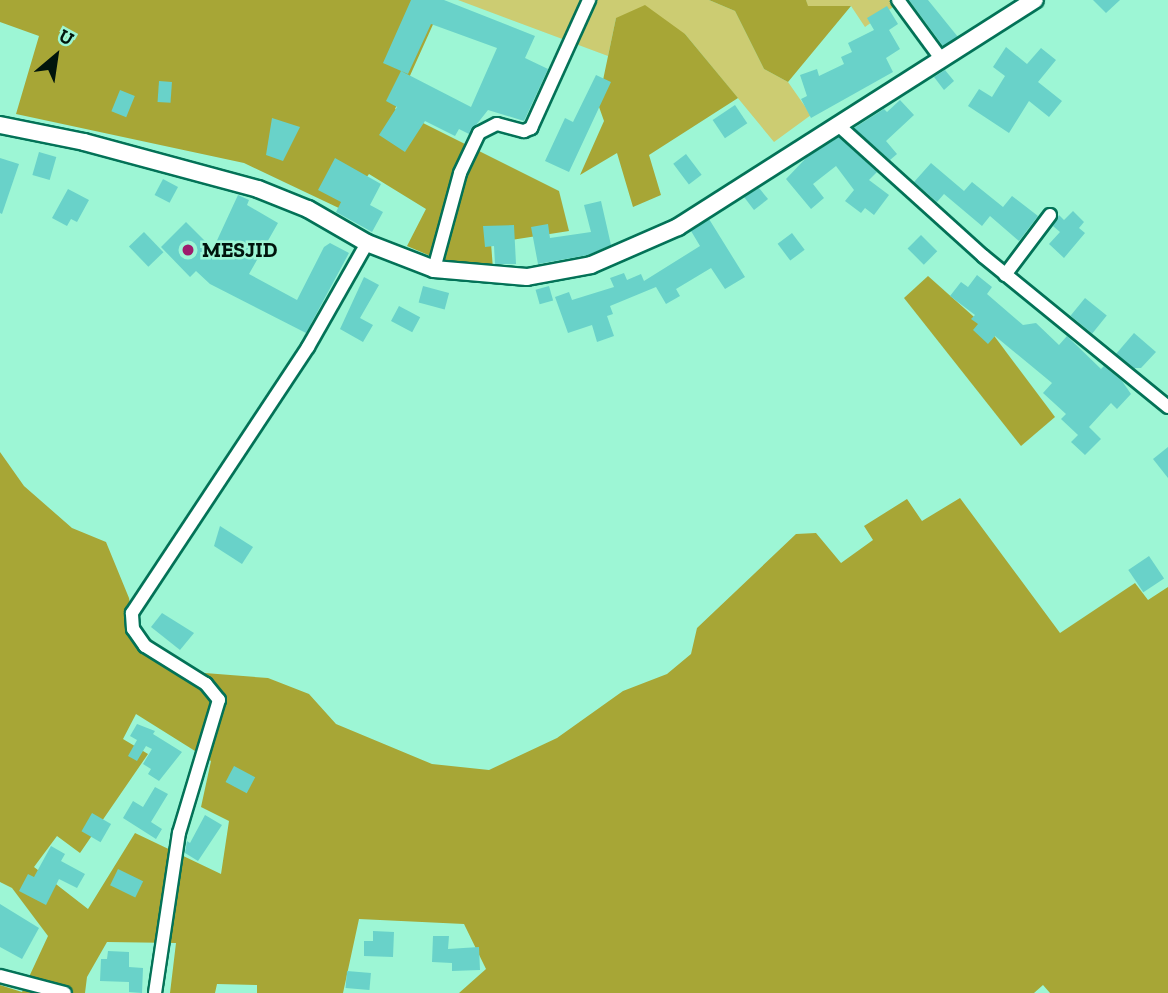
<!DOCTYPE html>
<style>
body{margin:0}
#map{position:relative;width:1168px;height:993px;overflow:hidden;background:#9df6d5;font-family:"Zilla Slab",serif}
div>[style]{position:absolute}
.green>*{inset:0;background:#cccc72}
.forest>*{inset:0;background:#a7a636}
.building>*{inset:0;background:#69d2c9;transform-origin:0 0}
.roads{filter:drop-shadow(2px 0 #037257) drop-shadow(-2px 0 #037257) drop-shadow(0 2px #037257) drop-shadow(0 -2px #037257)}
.minor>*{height:12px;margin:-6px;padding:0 6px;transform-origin:6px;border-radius:6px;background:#fff}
.tertiary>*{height:16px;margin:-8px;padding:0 8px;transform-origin:8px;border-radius:8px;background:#fff}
.dots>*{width:19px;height:19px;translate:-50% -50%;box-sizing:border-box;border:4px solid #9df6d5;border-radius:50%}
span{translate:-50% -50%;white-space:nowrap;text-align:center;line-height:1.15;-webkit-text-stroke:5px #9df6d5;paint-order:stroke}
.poi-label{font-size:21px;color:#00140c;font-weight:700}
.left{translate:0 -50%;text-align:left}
.north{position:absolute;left:21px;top:21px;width:70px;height:70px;-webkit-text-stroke:5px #9df6d5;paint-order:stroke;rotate:29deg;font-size:19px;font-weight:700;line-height:28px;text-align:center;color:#00140c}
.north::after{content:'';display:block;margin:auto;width:24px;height:32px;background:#00140c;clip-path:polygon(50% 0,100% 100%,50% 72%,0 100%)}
</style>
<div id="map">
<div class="green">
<i style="clip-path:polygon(458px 0,709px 0,735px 11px,764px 69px,788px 82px,811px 115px,774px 142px,685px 34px,616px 18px,608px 56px)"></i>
<i style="clip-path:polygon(806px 0,890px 0,893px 7px,865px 27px,851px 6px,807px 6px)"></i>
</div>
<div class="forest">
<i style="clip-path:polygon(0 0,444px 0,395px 109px,559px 191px,569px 231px,491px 243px,493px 269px,447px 263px,407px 246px,426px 209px,369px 174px,343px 210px,244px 163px,16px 114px,39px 36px,0 22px)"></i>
<i style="clip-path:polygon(709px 0,806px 0,808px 6px,851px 6px,788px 82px,764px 69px,735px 11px)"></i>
<i style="clip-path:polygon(645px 5px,685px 34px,738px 98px,649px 155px,661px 195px,633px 207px,617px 153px,580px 175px,604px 121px,598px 104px,616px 18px)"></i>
<i style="clip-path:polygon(928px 276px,992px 333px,1055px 417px,1021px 446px,904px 298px)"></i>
<i style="clip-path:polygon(evenodd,0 452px,24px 486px,72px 528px,106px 542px,129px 598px,135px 633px,179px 671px,268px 678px,309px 694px,336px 724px,432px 764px,489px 770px,557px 738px,623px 691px,667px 674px,691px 654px,697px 628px,796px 534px,816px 533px,841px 563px,873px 540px,864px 526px,907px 499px,922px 521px,960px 498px,1060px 633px,1135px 583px,1148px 600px,1168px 587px,1168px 993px,1050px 993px,1043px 985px,1034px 993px,459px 993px,486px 969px,464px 924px,359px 919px,343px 993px,257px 993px,257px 985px,217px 984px,215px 993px,170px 993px,176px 943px,107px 942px,87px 977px,85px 993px,0 993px,0 985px,22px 992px,48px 936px,12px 888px,0 882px,0 452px,136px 714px,211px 761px,201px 807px,229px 821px,221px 874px,135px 833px,88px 909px,34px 867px,57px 836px,80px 853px,148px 754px,123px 739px,136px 714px)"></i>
</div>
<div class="building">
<i style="clip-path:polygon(411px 0,444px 0,535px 36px,525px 58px,548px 69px,524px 121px,488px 110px,469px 134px,459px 129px,455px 136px,425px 121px,405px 152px,379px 135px,397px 107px,386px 101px,401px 71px,471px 107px,497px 48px,431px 24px,408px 74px,383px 63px)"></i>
<i style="clip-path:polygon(909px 0,928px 0,958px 37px,943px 46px)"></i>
<i style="clip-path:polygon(1093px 0,1120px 0,1106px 13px)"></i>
<i style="clip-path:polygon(887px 6px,898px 24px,889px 30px,900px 49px,886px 58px,893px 72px,811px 118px,801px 99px,807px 96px,800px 75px,817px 69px,819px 76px,844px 64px,841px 57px,852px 52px,848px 43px,874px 30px,867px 18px)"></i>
<i style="clip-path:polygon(1006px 47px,1027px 64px,1041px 48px,1056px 60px,1038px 82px,1062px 101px,1049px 117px,1029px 101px,1009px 133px,968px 106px,979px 89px,992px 97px,1005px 76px,993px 67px)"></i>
<i style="clip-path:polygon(945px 70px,954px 81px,944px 90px,934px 77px)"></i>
<i style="clip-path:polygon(596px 75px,611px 82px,569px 172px,545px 161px,565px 118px,573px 122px)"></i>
<i style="left:159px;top:81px;width:13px;height:21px;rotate:4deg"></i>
<i style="left:120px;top:90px;width:16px;height:23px;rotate:22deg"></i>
<i style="clip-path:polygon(900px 100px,914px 115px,886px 141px,897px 154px,890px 160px,854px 128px,884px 109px,887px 112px)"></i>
<i style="left:735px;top:105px;width:22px;height:27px;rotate:56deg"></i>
<i style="clip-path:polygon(272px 118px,300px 127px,283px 161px,266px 155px)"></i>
<i style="clip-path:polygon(839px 137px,877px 172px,869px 180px,889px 195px,874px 215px,865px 208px,861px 213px,845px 201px,854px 190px,836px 166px,813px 184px,824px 198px,811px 209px,786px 179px,807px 157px)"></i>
<i style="left:39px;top:152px;width:18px;height:24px;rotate:16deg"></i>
<i style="left:686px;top:154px;width:26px;height:16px;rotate:53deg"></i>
<i style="clip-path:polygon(0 158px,19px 164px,2px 214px,0 213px)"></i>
<i style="clip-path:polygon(335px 158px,381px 184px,370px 205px,383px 212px,372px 232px,336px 212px,341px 202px,318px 190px)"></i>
<i style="clip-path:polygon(931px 163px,964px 191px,972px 182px,1003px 207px,1012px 196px,1038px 216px,1019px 241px,990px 216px,982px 226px,944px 194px,937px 202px,914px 182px)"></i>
<i style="left:163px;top:179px;width:17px;height:18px;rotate:28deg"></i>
<i style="clip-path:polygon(759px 188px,768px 199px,754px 210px,744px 197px)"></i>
<i style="clip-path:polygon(68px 189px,89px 200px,77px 222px,71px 219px,67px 226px,52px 218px)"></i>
<i style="clip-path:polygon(238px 195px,249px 200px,247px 205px,278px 223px,249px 274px,297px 300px,324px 247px,330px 243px,349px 253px,306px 333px,210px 284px,196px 271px,190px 277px,161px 247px,186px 222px,213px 249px)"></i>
<i style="clip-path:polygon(601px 201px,611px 245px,588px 255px,538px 264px,531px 227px,548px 224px,550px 238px,591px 232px,584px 205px)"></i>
<i style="clip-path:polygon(1073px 211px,1084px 222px,1079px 228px,1085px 233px,1064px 258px,1049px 244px,1060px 232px,1053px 226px,1059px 215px,1064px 220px)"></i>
<i style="clip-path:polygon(709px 219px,745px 277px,725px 289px,711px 268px,676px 289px,680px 296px,666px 304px,656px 287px,610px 306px,613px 314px,607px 316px,614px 336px,597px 342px,592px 325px,568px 333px,555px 297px,569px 292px,572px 300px,614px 287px,610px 278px,624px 273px,627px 280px,641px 274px,644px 281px,700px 246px,691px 231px)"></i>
<i style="clip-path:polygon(514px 225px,516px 264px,495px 264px,494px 246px,485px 247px,483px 226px)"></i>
<i style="left:144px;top:232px;width:28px;height:21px;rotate:46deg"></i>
<i style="left:792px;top:233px;width:21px;height:18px;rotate:53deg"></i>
<i style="left:921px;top:235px;width:23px;height:19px;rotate:45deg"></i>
<i style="clip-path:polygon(977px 275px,992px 287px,987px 294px,1023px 325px,1036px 323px,1059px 345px,1067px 336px,1101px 369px,1104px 366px,1122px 381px,1131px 394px,1117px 409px,1111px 403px,1089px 427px,1101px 439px,1085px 455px,1071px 442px,1078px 435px,1061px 419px,1066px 414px,1043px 393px,1052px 383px,995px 336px,988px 344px,973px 330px,978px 324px,971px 319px,975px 315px,950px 296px,961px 282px,968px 287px)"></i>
<i style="clip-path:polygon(364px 277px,379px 285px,360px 318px,373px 325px,363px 342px,340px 329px)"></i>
<i style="left:423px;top:286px;width:27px;height:17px;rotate:15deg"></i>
<i style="left:549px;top:286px;width:15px;height:14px;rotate:74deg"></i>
<i style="left:1085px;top:298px;width:28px;height:23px;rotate:39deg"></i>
<i style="left:399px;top:306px;width:24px;height:17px;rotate:28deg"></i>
<i style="clip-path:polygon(1134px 333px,1156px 352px,1141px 368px,1134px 368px,1116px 354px)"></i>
<i style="clip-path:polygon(1168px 447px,1168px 478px,1153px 459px)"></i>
<i style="clip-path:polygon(220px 526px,253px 547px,242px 564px,214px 546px)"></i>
<i style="left:1149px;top:556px;width:27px;height:25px;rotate:56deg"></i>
<i style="clip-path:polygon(162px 613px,194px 633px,180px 650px,151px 627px)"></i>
<i style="clip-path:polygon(137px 724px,155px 731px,153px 734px,182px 752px,159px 781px,148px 774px,151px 769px,143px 764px,152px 749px,146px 746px,137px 761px,128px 756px,137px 740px,130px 736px)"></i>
<i style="left:234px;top:766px;width:24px;height:18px;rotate:28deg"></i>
<i style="clip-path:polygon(155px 787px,168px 794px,151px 822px,162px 829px,156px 839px,123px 818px,133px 801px,143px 807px)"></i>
<i style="left:92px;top:813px;width:22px;height:21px;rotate:30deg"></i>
<i style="clip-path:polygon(205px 815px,222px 825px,198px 861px,185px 853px,187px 841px,190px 843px)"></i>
<i style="clip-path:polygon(51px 846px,65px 854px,61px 861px,85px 874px,77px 888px,59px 879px,46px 905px,19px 891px,28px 874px,34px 877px)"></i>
<i style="left:118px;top:869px;width:28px;height:18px;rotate:26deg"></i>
<i style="clip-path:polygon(0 904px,39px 928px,22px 959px,0 947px)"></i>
<i style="clip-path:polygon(373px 931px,394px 932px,393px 957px,364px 956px,364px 941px,373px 941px)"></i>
<i style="clip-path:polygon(433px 936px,449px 936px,448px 949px,479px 947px,480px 970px,452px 971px,452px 963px,432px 962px)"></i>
<i style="clip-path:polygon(108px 951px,129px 952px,129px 967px,143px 968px,142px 993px,129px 992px,129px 982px,100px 981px,101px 959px,107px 959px)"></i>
<i style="left:347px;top:971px;width:24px;height:17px;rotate:5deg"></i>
</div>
<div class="roads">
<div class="minor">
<i style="left:898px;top:0;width:74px;rotate:53.7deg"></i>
<i style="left:837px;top:124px;width:197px;rotate:42.1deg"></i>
<i style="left:983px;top:256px;width:239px;rotate:39.2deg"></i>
<i style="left:434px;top:269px;width:99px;rotate:-74.8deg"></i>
<i style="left:460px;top:173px;width:44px;rotate:-64.6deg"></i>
<i style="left:479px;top:133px;width:20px;rotate:-27deg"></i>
<i style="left:497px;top:124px;width:28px;rotate:15deg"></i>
<i style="left:524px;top:131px;width:8px;rotate:-23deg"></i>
<i style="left:531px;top:128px;width:141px;rotate:-65.6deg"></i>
<i style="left:1005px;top:275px;width:75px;rotate:-53.1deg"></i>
<i style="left:0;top:976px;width:67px;rotate:14.7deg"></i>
<i style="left:155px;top:993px;width:162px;rotate:-81.5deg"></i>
<i style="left:179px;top:833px;width:139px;rotate:-73.3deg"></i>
<i style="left:219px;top:700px;width:21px;rotate:-129deg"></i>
<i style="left:206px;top:684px;width:72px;rotate:-148.1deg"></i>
<i style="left:145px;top:646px;width:21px;rotate:-125deg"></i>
<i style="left:133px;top:629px;width:16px;rotate:-94deg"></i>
<i style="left:132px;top:613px;width:319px;rotate:-56.5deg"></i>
<i style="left:308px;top:347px;width:120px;rotate:-60.4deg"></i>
</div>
<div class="tertiary">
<i style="left:0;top:125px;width:86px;rotate:11.4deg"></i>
<i style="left:84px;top:142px;width:180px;rotate:15.1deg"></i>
<i style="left:258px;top:189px;width:54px;rotate:21.8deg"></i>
<i style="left:308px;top:209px;width:68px;rotate:30deg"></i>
<i style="left:367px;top:243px;width:72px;rotate:21.2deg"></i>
<i style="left:434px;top:269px;width:93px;rotate:4.9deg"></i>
<i style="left:527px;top:277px;width:65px;rotate:-10.6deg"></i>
<i style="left:591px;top:265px;width:95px;rotate:-23.6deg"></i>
<i style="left:678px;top:227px;width:423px;rotate:-32.5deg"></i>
</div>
</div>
<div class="dots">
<i style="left:188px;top:250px;background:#9e1c6d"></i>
</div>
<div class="poi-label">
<span class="left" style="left:202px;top:250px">MESJID</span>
</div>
<div class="north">U</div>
</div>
